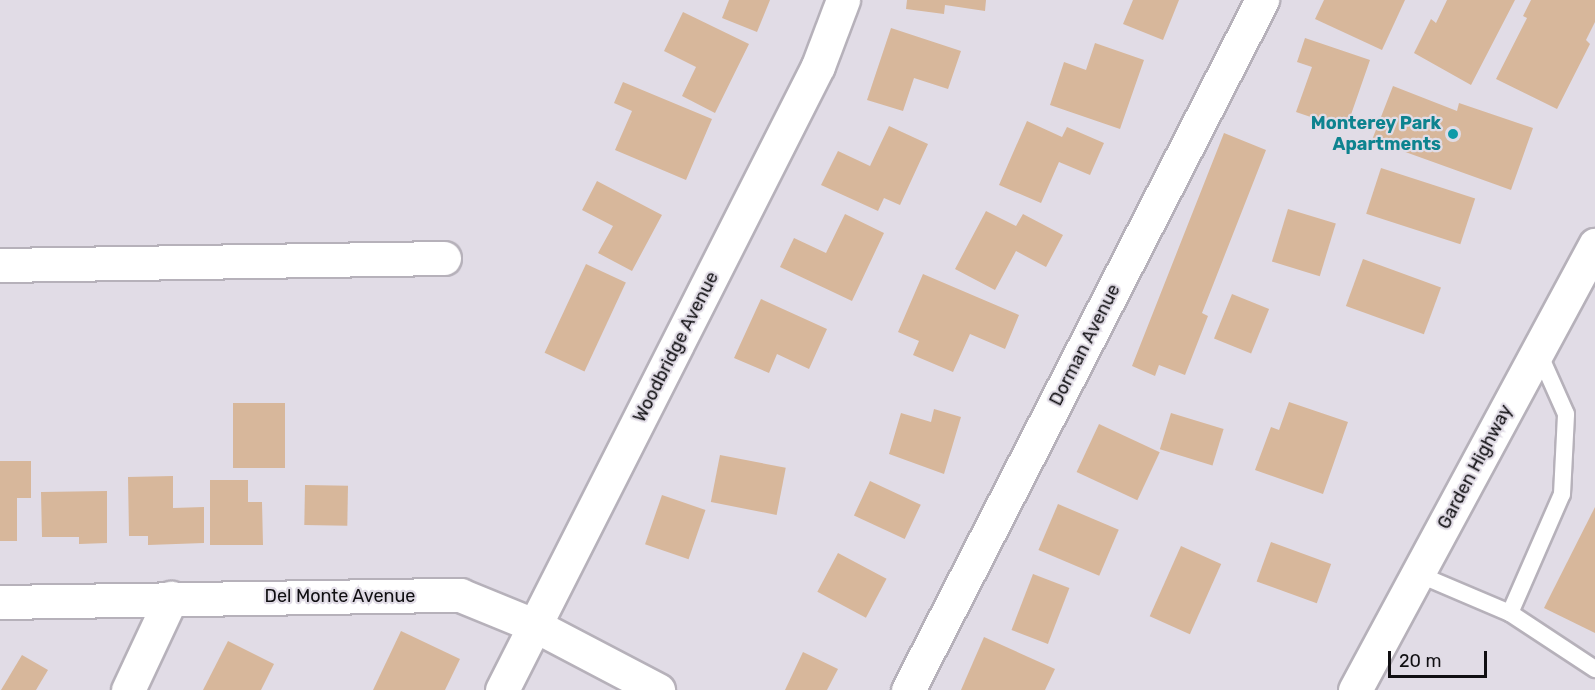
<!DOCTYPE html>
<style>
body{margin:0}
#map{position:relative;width:1595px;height:690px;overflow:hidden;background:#e1dce6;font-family:Rubik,sans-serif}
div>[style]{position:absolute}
.building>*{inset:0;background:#d7b79b;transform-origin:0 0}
.roads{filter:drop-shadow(2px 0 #b6b1ba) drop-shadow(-2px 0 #b6b1ba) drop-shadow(0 2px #b6b1ba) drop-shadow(0 -2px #b6b1ba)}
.lane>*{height:16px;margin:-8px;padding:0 8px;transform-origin:8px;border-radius:8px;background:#fff}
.street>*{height:33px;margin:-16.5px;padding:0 16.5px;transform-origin:16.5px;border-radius:16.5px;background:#fff}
.secondary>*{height:33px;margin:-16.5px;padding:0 16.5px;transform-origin:16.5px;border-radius:16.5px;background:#fff}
.dots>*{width:16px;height:16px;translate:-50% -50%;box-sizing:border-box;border:3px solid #e1dce6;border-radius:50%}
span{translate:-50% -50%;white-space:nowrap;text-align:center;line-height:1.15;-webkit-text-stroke:4.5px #e1dce6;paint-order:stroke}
.culture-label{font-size:18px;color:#0d838f;font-weight:700}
.right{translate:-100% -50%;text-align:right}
.street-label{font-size:18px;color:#100f12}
.scale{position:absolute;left:1388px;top:651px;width:99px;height:27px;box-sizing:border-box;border:3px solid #100f12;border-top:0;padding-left:8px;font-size:18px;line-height:21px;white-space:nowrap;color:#100f12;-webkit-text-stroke:4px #e1dce6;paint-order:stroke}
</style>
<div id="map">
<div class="building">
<i style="clip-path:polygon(729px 0,770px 0,757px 32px,722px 18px)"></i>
<i style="clip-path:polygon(907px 0,986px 0,985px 11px,945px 5px,944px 14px,906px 9px)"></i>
<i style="clip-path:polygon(1133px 0,1179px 0,1163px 40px,1123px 24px)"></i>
<i style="clip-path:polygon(1324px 0,1405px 0,1382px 50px,1315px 19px)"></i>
<i style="clip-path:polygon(1447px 0,1515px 0,1471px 85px,1414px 53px,1431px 19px,1436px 23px)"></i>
<i style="clip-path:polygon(1531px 0,1595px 0,1595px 22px,1586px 40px,1590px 44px,1557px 109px,1496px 79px,1527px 18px,1523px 16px)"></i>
<i style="clip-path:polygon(683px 12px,749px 44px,715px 113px,682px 96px,696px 67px,664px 51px)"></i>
<i style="clip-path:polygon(891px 28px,961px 51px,948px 89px,914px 78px,903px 111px,867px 100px)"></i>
<i style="clip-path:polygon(1305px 38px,1370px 60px,1346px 129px,1296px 112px,1312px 67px,1297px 62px)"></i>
<i style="clip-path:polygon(1095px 43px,1144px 60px,1120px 129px,1050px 105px,1064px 62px,1086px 70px)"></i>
<i style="clip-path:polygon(623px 82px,712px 119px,686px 180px,615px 150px,632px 111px,614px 103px)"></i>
<i style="clip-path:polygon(1393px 86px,1457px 111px,1459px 103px,1533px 128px,1511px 190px,1372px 140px)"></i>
<i style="clip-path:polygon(1027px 121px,1062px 137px,1067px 127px,1104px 143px,1090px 175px,1059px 162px,1041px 203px,999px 185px)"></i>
<i style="clip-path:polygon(889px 126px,928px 144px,900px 205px,884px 198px,878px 211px,821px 185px,838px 151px,870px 166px)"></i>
<i style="clip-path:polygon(1224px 133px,1266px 150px,1202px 313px,1208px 316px,1185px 375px,1159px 365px,1155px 376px,1132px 366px)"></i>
<i style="left:1381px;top:168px;width:99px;height:48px;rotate:18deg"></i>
<i style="clip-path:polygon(597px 181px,662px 215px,632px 271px,598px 253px,613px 226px,582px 210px)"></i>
<i style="left:1288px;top:209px;width:50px;height:55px;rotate:17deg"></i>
<i style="clip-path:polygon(986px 211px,1016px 226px,1023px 214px,1063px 235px,1046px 267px,1016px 251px,995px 290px,955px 269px)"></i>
<i style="clip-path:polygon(845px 214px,884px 233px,852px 301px,780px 267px,794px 238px,826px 253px)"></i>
<i style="left:1363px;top:259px;width:83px;height:50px;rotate:20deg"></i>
<i style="left:586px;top:264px;width:44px;height:98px;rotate:25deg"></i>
<i style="clip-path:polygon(923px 274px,1019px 315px,1005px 349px,970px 334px,953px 372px,913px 355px,919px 341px,898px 332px)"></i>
<i style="left:1232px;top:294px;width:40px;height:48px;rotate:22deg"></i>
<i style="clip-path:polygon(761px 299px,827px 329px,809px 369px,777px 354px,769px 373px,734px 358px)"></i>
<i style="clip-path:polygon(1289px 402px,1348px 422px,1323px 494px,1255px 470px,1271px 427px,1279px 430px)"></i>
<i style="left:285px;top:403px;width:65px;height:52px;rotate:90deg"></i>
<i style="clip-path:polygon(934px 409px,961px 417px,944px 474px,889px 454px,901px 413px,931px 422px)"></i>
<i style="left:1171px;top:413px;width:55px;height:38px;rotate:17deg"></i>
<i style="left:1099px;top:424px;width:67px;height:53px;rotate:25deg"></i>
<i style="left:720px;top:455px;width:67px;height:48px;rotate:11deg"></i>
<i style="clip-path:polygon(0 461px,31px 461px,31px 498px,17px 498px,17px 541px,0 541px)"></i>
<i style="clip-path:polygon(173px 476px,173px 508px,204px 507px,204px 543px,148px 545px,148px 536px,129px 536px,128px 477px)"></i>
<i style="clip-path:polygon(210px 480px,248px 480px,248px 502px,262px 502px,263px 545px,210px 545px)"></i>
<i style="left:870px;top:481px;width:56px;height:38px;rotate:25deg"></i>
<i style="left:305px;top:485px;width:43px;height:40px;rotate:1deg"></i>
<i style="clip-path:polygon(107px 491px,107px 543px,79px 544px,79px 537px,42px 537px,41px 492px)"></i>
<i style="left:662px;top:495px;width:46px;height:52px;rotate:19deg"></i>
<i style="left:1058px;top:504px;width:66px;height:50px;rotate:23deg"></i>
<i style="clip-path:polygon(1595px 507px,1595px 633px,1544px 608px)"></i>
<i style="left:1271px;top:542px;width:64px;height:42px;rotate:20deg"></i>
<i style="left:1181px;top:546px;width:44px;height:77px;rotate:24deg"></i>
<i style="left:838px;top:553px;width:55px;height:44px;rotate:28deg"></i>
<i style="left:1033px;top:574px;width:39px;height:60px;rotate:21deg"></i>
<i style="clip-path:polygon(401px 631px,460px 659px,445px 690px,373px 690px)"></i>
<i style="clip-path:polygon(984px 637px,1055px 669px,1045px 690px,961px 690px)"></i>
<i style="clip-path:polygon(228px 641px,274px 664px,261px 690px,203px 690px)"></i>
<i style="clip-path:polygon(803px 652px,838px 669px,827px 690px,785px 690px)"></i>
<i style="clip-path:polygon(22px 655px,48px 670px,36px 690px,1px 690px)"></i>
</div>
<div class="roads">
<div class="lane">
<i style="left:1418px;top:574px;width:100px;rotate:23deg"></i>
<i style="left:1510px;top:613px;width:102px;rotate:33.4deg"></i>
<i style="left:1510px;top:613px;width:130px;rotate:-66.4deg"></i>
<i style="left:1562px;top:494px;width:80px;rotate:-87.1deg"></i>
<i style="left:1566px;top:414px;width:69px;rotate:-114deg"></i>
</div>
<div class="street">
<i style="left:0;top:265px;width:444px;rotate:-0.9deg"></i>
<i style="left:0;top:602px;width:460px;rotate:-0.9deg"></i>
<i style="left:460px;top:595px;width:82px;rotate:22.2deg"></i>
<i style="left:536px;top:626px;width:138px;rotate:27.7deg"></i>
<i style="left:128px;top:690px;width:102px;rotate:-64.9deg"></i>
<i style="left:502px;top:690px;width:699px;rotate:-63.14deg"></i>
<i style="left:818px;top:66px;width:71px;rotate:-69.3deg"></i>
<i style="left:908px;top:690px;width:776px;rotate:-62.84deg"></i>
</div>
<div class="secondary">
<i style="left:1355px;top:690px;width:506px;rotate:-61.66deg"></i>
</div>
</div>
<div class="dots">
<i style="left:1453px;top:134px;background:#0f9aa8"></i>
</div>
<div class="culture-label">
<span class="right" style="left:1441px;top:134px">Monterey Park<br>Apartments</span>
</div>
<div class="street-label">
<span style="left:1085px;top:345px;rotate:-63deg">Dorman Avenue</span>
<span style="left:676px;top:347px;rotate:-63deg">Woodbridge Avenue</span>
<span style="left:1475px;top:467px;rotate:-62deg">Garden Highway</span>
<span style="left:340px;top:596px">Del Monte Avenue</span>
</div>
<div class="scale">20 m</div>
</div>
